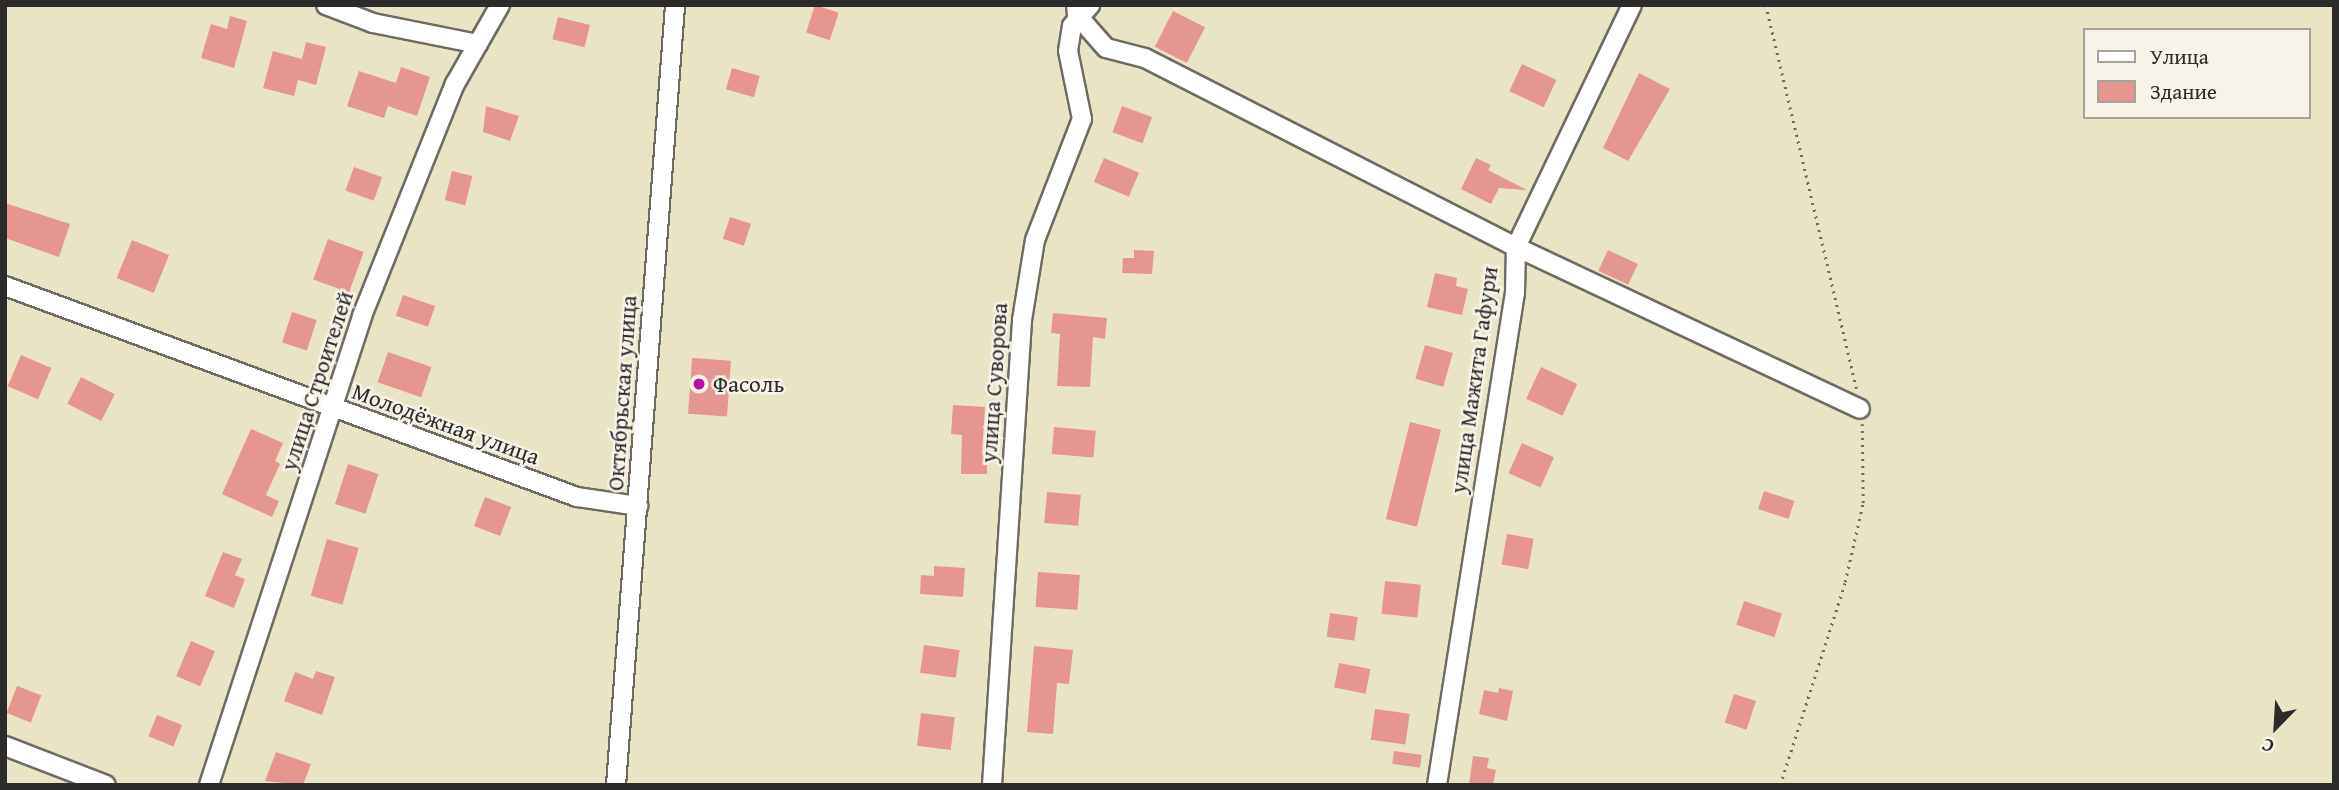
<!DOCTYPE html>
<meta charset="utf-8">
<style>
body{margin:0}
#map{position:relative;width:2339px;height:790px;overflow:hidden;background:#eae4c7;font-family:"Gentium Book Plus",serif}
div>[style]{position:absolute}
.building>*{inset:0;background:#e59691;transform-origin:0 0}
.path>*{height:2.5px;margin-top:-1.25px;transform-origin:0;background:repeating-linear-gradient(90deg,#6e6c62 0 2px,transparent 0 7px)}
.roads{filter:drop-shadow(2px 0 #6e6c62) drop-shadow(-2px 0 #6e6c62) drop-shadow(0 2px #6e6c62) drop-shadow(0 -2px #6e6c62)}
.minor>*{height:18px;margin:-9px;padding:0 9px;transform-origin:9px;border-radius:9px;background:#fff}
.dots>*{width:19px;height:19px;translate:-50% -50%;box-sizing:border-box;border:4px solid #f7f3e8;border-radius:50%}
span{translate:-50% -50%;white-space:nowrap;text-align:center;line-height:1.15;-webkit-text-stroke:5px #f7f3e8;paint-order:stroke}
.street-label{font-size:23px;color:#2b2b2b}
.poi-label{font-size:23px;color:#2b2b2b}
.left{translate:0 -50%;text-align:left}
.frame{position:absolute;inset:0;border:7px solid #2b2b2b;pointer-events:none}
.legend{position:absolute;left:2083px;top:28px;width:228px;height:91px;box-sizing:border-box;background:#f7f3e8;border:2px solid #a5a39c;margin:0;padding:9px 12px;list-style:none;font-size:21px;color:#2b2b2b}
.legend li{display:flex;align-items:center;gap:14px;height:35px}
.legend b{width:35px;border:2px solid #a5a39c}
.north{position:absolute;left:2241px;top:692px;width:70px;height:70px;-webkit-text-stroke:5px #f7f3e8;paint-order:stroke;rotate:204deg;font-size:19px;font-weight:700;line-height:28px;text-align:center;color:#2b2b2b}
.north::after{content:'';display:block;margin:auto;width:24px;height:32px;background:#2b2b2b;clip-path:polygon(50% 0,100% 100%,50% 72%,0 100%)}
</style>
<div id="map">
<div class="building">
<i style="left:815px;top:5px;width:25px;height:29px;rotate:18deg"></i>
<i style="left:1173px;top:11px;width:36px;height:40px;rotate:27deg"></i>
<i style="clip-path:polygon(230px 16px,247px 21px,234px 68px,201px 58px,211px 24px,227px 29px)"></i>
<i style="left:558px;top:17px;width:33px;height:23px;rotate:14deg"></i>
<i style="clip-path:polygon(306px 42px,326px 47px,316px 85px,298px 80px,294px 96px,263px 88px,273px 51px,302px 59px)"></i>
<i style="left:1522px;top:64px;width:38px;height:30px;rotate:25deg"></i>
<i style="clip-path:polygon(401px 67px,430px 77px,417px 116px,388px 106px,384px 118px,347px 106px,359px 71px,396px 83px)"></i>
<i style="left:732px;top:68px;width:29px;height:22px;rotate:16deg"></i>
<i style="clip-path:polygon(1639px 73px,1670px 89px,1628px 161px,1603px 148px)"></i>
<i style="clip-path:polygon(486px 106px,519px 116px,510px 141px,483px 132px)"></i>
<i style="left:1122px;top:106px;width:32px;height:28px;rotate:20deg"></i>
<i style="left:1104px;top:158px;width:38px;height:26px;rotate:23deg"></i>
<i style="clip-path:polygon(1476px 158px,1491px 165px,1488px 170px,1527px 190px,1499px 188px,1491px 204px,1461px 189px)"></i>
<i style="left:354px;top:167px;width:30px;height:25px;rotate:20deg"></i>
<i style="left:452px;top:171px;width:21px;height:30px;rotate:14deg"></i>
<i style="clip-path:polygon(5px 203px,70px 224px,59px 257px,5px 238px)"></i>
<i style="left:730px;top:217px;width:22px;height:23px;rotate:18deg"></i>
<i style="left:328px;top:239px;width:38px;height:43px;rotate:20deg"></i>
<i style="left:132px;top:240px;width:40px;height:41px;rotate:22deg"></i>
<i style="clip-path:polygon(1134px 250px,1154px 251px,1152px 274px,1122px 273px,1123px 258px,1134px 258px)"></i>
<i style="left:1608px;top:250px;width:33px;height:23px;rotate:25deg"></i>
<i style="clip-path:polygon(1435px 273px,1457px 278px,1456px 286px,1468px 289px,1462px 315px,1427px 307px)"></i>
<i style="left:403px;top:295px;width:34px;height:22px;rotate:19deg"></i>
<i style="left:292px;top:312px;width:26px;height:32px;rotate:18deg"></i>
<i style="clip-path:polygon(1053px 313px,1107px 318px,1105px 339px,1093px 337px,1090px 387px,1057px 386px,1060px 334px,1051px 333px)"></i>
<i style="left:1425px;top:345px;width:29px;height:35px;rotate:16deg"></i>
<i style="left:388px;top:352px;width:46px;height:32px;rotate:19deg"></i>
<i style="left:21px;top:355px;width:33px;height:34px;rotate:23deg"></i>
<i style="left:692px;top:358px;width:39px;height:56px;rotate:4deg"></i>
<i style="left:1541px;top:367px;width:40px;height:35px;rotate:25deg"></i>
<i style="left:81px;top:377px;width:38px;height:30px;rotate:27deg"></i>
<i style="clip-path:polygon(953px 405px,985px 407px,982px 455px,987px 455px,987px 474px,961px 474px,962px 435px,951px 434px)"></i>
<i style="left:1410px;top:422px;width:32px;height:100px;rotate:14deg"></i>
<i style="left:1054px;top:427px;width:42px;height:27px;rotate:5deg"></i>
<i style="clip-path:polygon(251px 429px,283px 443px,275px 461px,280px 464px,266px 495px,279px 501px,272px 517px,222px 494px)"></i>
<i style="left:1522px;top:443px;width:35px;height:33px;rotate:24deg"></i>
<i style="left:348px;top:464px;width:32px;height:42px;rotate:18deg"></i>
<i style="left:1764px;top:491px;width:32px;height:19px;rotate:18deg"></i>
<i style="left:1047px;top:492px;width:34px;height:31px;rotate:5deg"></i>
<i style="left:485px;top:497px;width:28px;height:31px;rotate:21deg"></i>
<i style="left:1507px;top:534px;width:27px;height:31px;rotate:10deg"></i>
<i style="left:327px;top:539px;width:33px;height:59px;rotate:16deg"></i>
<i style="clip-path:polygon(223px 552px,242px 559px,235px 575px,245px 579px,234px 608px,205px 596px)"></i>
<i style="clip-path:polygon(934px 566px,965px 568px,963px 597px,920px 594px,921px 575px,934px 576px)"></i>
<i style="left:1038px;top:572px;width:42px;height:35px;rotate:4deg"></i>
<i style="left:1385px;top:581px;width:36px;height:33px;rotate:6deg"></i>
<i style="left:1744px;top:601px;width:40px;height:25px;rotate:18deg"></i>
<i style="left:1330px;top:613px;width:28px;height:24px;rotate:8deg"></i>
<i style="left:191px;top:641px;width:26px;height:38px;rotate:23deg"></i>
<i style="left:924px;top:645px;width:36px;height:28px;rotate:8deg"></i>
<i style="clip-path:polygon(1034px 646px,1073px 650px,1069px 684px,1057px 683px,1053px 734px,1027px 732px)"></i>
<i style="left:1339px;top:663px;width:32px;height:25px;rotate:11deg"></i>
<i style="clip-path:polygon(316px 671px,335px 677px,322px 715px,284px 701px,295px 672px,313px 679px)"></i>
<i style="left:17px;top:686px;width:26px;height:29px;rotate:21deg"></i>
<i style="clip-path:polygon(1499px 688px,1513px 691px,1507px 721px,1479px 714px,1484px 690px,1498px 693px)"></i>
<i style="left:1734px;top:694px;width:23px;height:30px;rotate:18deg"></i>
<i style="left:1375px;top:709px;width:35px;height:31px;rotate:8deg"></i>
<i style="left:921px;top:713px;width:34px;height:33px;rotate:7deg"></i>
<i style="left:157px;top:715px;width:27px;height:23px;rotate:22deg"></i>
<i style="left:1394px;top:751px;width:28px;height:13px;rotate:8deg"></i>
<i style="clip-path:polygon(276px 752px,311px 764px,303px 785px,265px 781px)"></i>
<i style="clip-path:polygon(1473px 756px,1489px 758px,1487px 768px,1496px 770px,1493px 785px,1469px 785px)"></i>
</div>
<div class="path">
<i style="left:1766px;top:5px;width:396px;rotate:76.7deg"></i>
<i style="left:1780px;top:785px;width:213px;rotate:-72.2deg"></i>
<i style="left:1845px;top:582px;width:81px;rotate:-77.2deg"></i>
<i style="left:1863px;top:503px;width:79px;rotate:-90.7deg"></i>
</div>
<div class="roads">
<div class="minor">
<i style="left:326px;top:5px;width:50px;rotate:21deg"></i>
<i style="left:373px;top:23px;width:107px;rotate:11.3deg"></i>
<i style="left:1076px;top:5px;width:10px;rotate:84deg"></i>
<i style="left:1077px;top:15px;width:44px;rotate:48.7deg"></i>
<i style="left:1106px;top:48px;width:40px;rotate:14.4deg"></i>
<i style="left:1145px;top:58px;width:416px;rotate:27deg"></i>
<i style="left:1516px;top:247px;width:380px;rotate:25.2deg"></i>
<i style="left:5px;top:286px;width:610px;rotate:20.25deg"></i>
<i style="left:577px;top:497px;width:62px;rotate:8.4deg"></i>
<i style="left:5px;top:746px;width:108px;rotate:21.1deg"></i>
<i style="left:209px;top:785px;width:493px;rotate:-71.9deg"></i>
<i style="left:362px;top:316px;width:250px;rotate:-68.2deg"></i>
<i style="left:455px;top:84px;width:91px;rotate:-60.3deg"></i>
<i style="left:616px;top:785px;width:782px;rotate:-85.67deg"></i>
<i style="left:992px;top:785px;width:466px;rotate:-86.3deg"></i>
<i style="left:1022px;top:320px;width:81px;rotate:-80.8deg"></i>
<i style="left:1035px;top:240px;width:130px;rotate:-68.8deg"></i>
<i style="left:1082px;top:119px;width:69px;rotate:-101.6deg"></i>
<i style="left:1068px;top:51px;width:25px;rotate:-81deg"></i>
<i style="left:1072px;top:26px;width:28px;rotate:-49deg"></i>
<i style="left:1437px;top:785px;width:498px;rotate:-81deg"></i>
<i style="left:1515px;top:293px;width:46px;rotate:-88.8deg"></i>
<i style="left:1516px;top:247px;width:268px;rotate:-64.4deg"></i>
</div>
</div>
<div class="dots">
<i style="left:699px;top:384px;background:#b5179e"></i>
</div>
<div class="street-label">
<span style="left:1474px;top:380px;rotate:-82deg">улица Мажита Гафури</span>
<span style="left:317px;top:381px;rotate:-72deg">улица Строителей</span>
<span style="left:994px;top:383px;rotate:-86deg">улица Суворова</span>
<span style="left:622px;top:393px;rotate:-86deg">Октябрьская улица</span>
<span style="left:446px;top:424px;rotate:20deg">Молодёжная улица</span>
</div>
<div class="poi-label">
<span class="left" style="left:713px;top:384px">Фасоль</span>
</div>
<div class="frame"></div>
<ul class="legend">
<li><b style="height:9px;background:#fff"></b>Улица</li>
<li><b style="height:19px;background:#e59691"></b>Здание</li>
</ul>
<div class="north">С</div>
</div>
